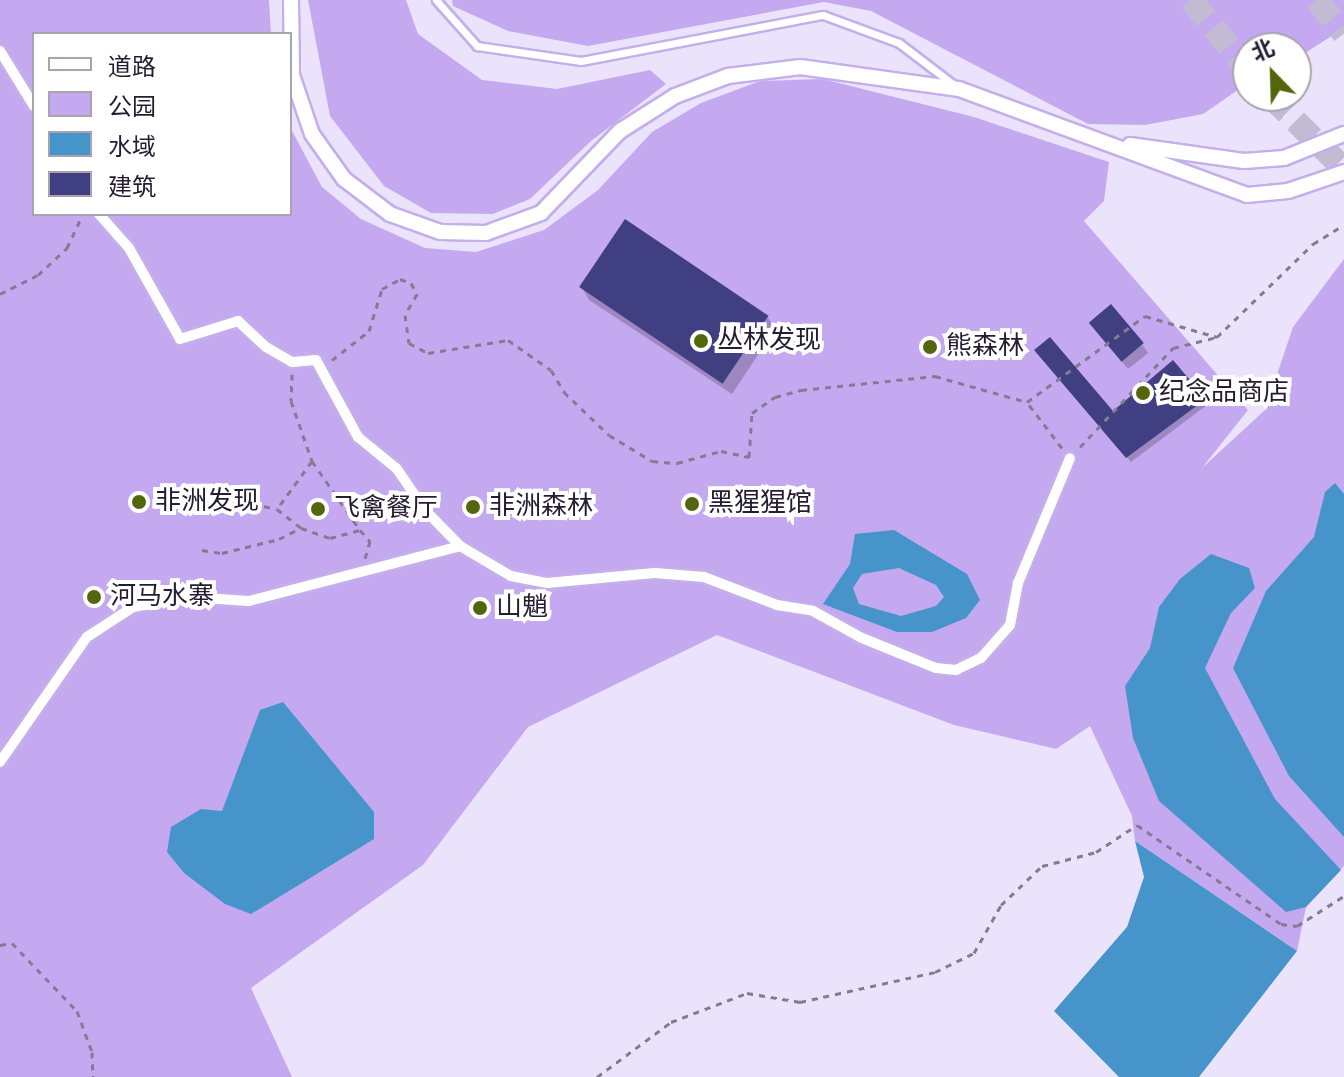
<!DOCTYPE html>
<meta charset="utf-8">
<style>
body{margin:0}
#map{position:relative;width:1344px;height:1077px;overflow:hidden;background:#ebe3fb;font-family:"Sofia Sans Condensed","Noto Sans SC",sans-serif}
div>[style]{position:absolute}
.green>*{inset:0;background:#c4a9f1}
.water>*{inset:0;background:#4694c9}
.shadow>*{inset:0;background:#0003}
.building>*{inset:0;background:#403f82;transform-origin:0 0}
.trunk-tunnel>*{height:24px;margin-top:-12px;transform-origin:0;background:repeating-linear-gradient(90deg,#c3bbd3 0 24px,transparent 0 36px)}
.path>*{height:3px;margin-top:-1.5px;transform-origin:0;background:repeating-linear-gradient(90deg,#837b92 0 6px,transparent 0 12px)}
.roads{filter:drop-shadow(2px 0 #c4afea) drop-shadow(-2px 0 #c4afea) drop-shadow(0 2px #c4afea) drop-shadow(0 -2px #c4afea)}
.service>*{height:7px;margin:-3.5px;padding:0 3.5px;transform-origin:3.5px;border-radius:3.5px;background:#fff}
.pedestrian>*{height:10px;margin:-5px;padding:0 5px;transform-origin:5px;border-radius:5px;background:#fff}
.minor>*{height:14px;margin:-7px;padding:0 7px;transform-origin:7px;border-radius:7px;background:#fff}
.dots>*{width:22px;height:22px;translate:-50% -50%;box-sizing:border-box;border:4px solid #fff;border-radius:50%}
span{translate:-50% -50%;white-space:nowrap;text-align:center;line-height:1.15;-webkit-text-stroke:8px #fff;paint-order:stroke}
.poi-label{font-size:26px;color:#251c32}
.left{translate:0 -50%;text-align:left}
.legend{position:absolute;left:32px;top:32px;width:260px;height:184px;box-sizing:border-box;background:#fff;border:2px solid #a8a4ad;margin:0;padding:10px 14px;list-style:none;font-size:24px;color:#251c32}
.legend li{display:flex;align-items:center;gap:16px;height:40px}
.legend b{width:40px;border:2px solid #a8a4ad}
.north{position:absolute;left:1232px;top:32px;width:80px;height:80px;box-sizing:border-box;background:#fff;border:2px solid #a8a4ad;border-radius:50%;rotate:337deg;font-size:22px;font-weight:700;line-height:32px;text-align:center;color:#251c32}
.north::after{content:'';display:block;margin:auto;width:28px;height:36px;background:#53650d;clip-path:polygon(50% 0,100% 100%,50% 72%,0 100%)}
</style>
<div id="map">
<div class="green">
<i style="clip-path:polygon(0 0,269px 0,271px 34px,34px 34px,34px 214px,290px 214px,290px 127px,322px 187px,361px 219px,425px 248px,476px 252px,544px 230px,598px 190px,652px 132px,701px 103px,760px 81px,823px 79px,974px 117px,1109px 162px,1104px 201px,1084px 221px,1248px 410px,1202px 468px,1265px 410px,1293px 327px,1344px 259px,1344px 866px,1306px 907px,1297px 951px,1135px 841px,1132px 816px,1090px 726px,1056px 749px,954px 725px,717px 635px,528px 727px,423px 865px,251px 988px,292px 1077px,0 1077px)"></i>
<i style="clip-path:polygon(308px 0,406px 0,418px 34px,482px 80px,557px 89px,650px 70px,666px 84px,591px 141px,530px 199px,493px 214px,431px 213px,384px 186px,330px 116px)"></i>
<i style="clip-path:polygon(452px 0,1344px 0,1344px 28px,1296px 59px,1296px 48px,1248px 48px,1248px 83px,1203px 114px,1145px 125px,1088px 124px,871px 11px,824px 2px,588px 46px,508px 31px,453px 6px)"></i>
</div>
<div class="water">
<i style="clip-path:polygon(1335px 483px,1344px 494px,1344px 837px,1289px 776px,1233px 668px,1266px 591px,1314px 537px,1325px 492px)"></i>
<i style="clip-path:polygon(evenodd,894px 530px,967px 574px,980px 600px,966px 618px,932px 632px,897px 632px,823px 604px,850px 564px,855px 534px,894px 530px,899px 568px,936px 585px,944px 597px,936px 606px,901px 616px,859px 604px,853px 588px,862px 574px,899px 568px)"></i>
<i style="clip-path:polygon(1211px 554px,1249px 568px,1255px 588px,1231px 613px,1205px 668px,1275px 799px,1341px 870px,1306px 907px,1286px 912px,1159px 801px,1133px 738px,1125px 686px,1150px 648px,1159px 607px,1180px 579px)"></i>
<i style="clip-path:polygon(283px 702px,374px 812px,374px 839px,251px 914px,225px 904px,184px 873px,167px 852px,171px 827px,201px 809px,222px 811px,260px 710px)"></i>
<i style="clip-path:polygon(1135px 841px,1297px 951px,1199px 1077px,1119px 1077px,1054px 1011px,1127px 927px,1144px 877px)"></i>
</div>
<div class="shadow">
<i style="clip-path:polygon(582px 287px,767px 316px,775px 329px,732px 394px,589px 300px)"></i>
<i style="clip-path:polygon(1091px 323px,1142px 344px,1148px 353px,1128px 369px)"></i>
<i style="clip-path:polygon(1040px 356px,1113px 414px,1204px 400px,1207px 405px,1131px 462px)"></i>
</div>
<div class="building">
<i style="left:625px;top:219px;width:173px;height:82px;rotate:34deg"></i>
<i style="left:1111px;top:304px;width:51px;height:29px;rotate:50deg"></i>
<i style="clip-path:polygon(1050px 337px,1113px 411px,1173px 360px,1206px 399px,1126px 458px,1034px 350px)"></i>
</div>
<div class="trunk-tunnel">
<i style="left:1191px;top:0;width:90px;rotate:50.8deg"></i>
<i style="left:1317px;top:0;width:43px;rotate:51.5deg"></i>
<i style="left:1270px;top:96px;width:104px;rotate:44.6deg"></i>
</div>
<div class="path">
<i style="left:0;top:294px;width:42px;rotate:-26.6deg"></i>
<i style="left:38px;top:275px;width:40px;rotate:-43deg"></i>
<i style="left:67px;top:248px;width:38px;rotate:-65deg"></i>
<i style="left:332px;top:360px;width:47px;rotate:-38.1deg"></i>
<i style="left:369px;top:331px;width:44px;rotate:-72.8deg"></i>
<i style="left:382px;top:289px;width:21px;rotate:-29deg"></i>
<i style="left:400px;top:279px;width:12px;rotate:20deg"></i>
<i style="left:411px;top:283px;width:13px;rotate:61deg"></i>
<i style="left:417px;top:294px;width:24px;rotate:120deg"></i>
<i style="left:405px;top:315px;width:28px;rotate:82deg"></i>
<i style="left:409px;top:343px;width:21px;rotate:28deg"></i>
<i style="left:428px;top:353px;width:81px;rotate:-9.2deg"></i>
<i style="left:508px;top:340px;width:52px;rotate:34.9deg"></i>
<i style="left:551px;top:370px;width:26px;rotate:59deg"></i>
<i style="left:564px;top:392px;width:62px;rotate:43.7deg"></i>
<i style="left:609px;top:435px;width:50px;rotate:31.2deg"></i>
<i style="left:652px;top:461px;width:25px;rotate:5deg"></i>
<i style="left:677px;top:463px;width:46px;rotate:-15.3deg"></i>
<i style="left:721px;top:451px;width:29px;rotate:12deg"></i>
<i style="left:749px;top:457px;width:44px;rotate:-86.1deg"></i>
<i style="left:752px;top:413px;width:28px;rotate:-35deg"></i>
<i style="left:775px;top:397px;width:27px;rotate:-15deg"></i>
<i style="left:801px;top:390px;width:135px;rotate:-6deg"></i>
<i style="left:935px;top:376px;width:96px;rotate:15.8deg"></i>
<i style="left:292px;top:374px;width:27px;rotate:92deg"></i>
<i style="left:291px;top:401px;width:64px;rotate:70.7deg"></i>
<i style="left:312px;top:461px;width:59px;rotate:126.1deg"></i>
<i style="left:277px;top:509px;width:31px;rotate:38deg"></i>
<i style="left:301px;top:528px;width:31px;rotate:19deg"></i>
<i style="left:330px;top:538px;width:31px;rotate:-15deg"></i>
<i style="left:360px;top:530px;width:15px;rotate:48deg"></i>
<i style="left:370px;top:541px;width:18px;rotate:106deg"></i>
<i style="left:1080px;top:447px;width:136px;rotate:-46.8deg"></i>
<i style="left:1173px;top:348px;width:45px;rotate:-14deg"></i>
<i style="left:1062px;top:448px;width:58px;rotate:-127.3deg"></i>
<i style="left:1027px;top:402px;width:146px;rotate:-36.1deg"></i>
<i style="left:1145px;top:316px;width:75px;rotate:16.3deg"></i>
<i style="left:1217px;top:337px;width:134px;rotate:-44.1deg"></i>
<i style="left:1313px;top:244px;width:36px;rotate:-32deg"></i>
<i style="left:312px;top:461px;width:84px;rotate:55.2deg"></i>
<i style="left:207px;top:504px;width:13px;rotate:-39deg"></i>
<i style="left:217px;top:496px;width:61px;rotate:12.2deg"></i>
<i style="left:202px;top:550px;width:20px;rotate:9deg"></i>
<i style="left:222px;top:553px;width:59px;rotate:-13.8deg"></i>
<i style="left:279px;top:539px;width:25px;rotate:-27deg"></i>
<i style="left:0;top:945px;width:12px;rotate:-9deg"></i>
<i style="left:12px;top:943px;width:94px;rotate:46.3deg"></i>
<i style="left:77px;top:1011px;width:44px;rotate:69.9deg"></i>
<i style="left:92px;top:1052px;width:25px;rotate:88deg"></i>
<i style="left:597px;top:1077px;width:92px;rotate:-36.6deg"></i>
<i style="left:671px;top:1022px;width:81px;rotate:-20.9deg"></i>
<i style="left:747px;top:993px;width:54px;rotate:9.6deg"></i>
<i style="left:800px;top:1002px;width:138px;rotate:-12.5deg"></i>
<i style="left:935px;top:972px;width:43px;rotate:-26deg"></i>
<i style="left:974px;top:953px;width:55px;rotate:-60.6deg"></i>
<i style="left:1001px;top:905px;width:57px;rotate:-43.6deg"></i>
<i style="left:1042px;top:866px;width:56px;rotate:-14.5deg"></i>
<i style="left:1096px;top:852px;width:49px;rotate:-33.4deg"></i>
<i style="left:1137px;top:825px;width:175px;rotate:34.5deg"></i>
<i style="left:1281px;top:924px;width:16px;rotate:7deg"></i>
<i style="left:1297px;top:926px;width:56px;rotate:-32.6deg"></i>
</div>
<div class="roads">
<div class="service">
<i style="left:436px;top:0;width:62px;rotate:48.3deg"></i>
<i style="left:477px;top:46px;width:105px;rotate:8.2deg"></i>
<i style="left:581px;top:61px;width:246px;rotate:-10.8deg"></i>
<i style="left:823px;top:15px;width:81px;rotate:20.2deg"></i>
<i style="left:899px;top:43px;width:69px;rotate:37.4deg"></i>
</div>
<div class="pedestrian">
<i style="left:0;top:51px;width:65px;rotate:58.3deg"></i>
<i style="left:99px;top:214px;width:45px;rotate:48.6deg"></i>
<i style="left:129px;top:248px;width:104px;rotate:60.7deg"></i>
<i style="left:180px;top:339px;width:61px;rotate:-17.2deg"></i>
<i style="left:238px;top:321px;width:38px;rotate:43deg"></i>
<i style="left:266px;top:347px;width:30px;rotate:30deg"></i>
<i style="left:292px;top:362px;width:24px;rotate:-5deg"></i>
<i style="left:316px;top:360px;width:88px;rotate:61.4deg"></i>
<i style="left:358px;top:437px;width:50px;rotate:39.4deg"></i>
<i style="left:397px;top:469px;width:50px;rotate:55.7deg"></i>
<i style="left:425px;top:510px;width:50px;rotate:45.8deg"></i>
<i style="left:460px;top:546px;width:59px;rotate:30.5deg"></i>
<i style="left:511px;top:576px;width:37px;rotate:11deg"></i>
<i style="left:547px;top:583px;width:108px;rotate:-5.3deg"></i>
<i style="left:655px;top:573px;width:49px;rotate:4.7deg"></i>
<i style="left:704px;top:577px;width:78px;rotate:21deg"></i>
<i style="left:777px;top:605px;width:36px;rotate:9deg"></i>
<i style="left:813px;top:611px;width:56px;rotate:28.9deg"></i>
<i style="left:862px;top:638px;width:80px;rotate:22.1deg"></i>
<i style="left:936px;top:668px;width:20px;rotate:6deg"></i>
<i style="left:956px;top:670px;width:28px;rotate:-26deg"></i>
<i style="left:981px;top:658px;width:44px;rotate:-48.7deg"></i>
<i style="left:1010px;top:625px;width:43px;rotate:-79.2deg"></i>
<i style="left:1018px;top:583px;width:135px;rotate:-67.4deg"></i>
<i style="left:0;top:762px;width:152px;rotate:-55.2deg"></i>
<i style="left:87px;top:637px;width:55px;rotate:-33.1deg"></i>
<i style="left:133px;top:607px;width:57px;rotate:-10.1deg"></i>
<i style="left:189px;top:597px;width:60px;rotate:3.8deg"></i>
<i style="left:249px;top:601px;width:218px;rotate:-14.6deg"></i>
</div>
<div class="minor">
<i style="left:291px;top:0;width:75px;rotate:89.2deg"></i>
<i style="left:292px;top:75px;width:62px;rotate:71.3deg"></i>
<i style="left:312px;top:134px;width:55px;rotate:54.6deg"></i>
<i style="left:344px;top:179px;width:58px;rotate:37.3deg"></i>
<i style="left:390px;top:214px;width:53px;rotate:19.8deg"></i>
<i style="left:440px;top:232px;width:46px;rotate:1.2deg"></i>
<i style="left:486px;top:233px;width:59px;rotate:-20deg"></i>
<i style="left:541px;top:213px;width:114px;rotate:-46.1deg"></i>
<i style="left:620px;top:131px;width:65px;rotate:-32.5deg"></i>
<i style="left:675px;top:96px;width:57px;rotate:-20.7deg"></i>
<i style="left:728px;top:76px;width:73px;rotate:-7.1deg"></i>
<i style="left:800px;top:67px;width:161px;rotate:7.9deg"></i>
<i style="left:959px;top:89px;width:307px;rotate:20.2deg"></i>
<i style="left:1247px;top:195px;width:41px;rotate:-5.6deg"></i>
<i style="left:1288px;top:191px;width:59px;rotate:-18.7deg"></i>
<i style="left:1130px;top:145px;width:115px;rotate:8deg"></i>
<i style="left:1244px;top:161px;width:40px;rotate:-4.3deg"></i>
<i style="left:1284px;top:158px;width:65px;rotate:-21.8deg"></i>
</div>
</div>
<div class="dots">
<i style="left:701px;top:341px;background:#53650d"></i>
<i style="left:930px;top:347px;background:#53650d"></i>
<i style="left:1143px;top:393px;background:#53650d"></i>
<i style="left:139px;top:502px;background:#53650d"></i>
<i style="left:692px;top:504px;background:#53650d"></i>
<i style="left:473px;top:507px;background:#53650d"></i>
<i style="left:318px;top:509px;background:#53650d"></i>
<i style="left:94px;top:597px;background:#53650d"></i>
<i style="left:480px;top:608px;background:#53650d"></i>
</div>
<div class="poi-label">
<span class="left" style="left:717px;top:341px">丛林发现</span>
<span class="left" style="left:946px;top:347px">熊森林</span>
<span class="left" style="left:1159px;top:393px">纪念品商店</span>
<span class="left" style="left:155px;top:502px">非洲发现</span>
<span class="left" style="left:708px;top:504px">黑猩猩馆</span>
<span class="left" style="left:489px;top:507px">非洲森林</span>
<span class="left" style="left:334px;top:509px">飞禽餐厅</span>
<span class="left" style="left:110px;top:597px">河马水寨</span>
<span class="left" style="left:496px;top:608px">山魈</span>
</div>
<ul class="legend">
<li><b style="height:10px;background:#fff"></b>道路</li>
<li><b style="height:22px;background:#c4a9f1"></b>公园</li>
<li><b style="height:22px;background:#4694c9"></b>水域</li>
<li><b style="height:22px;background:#403f82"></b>建筑</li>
</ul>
<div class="north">北</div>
</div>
